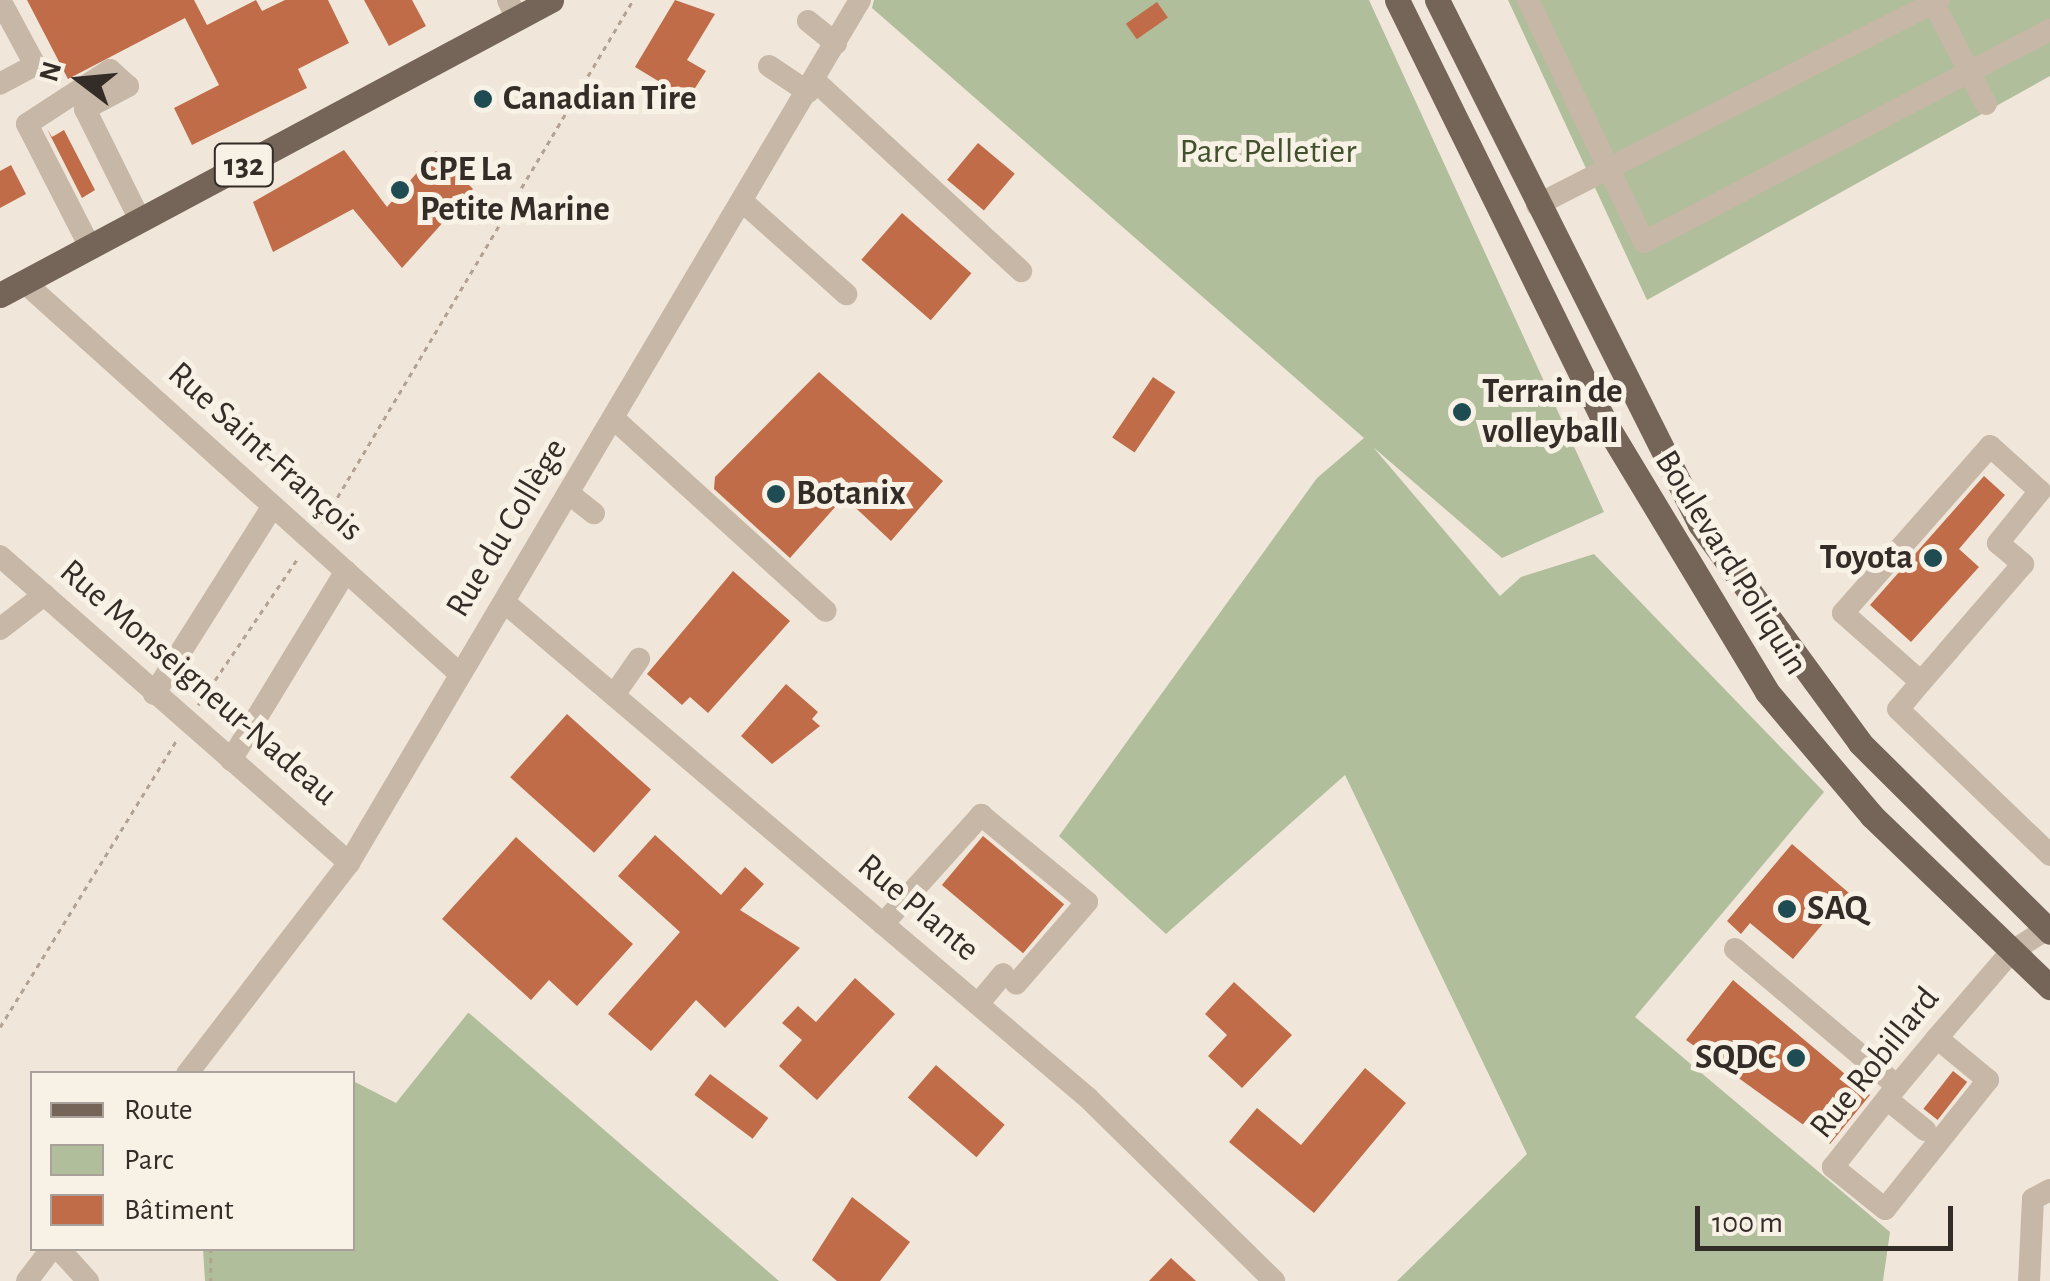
<!DOCTYPE html>
<meta charset="utf-8">
<style>
body{margin:0}
#map{position:relative;width:2050px;height:1281px;overflow:hidden;background:#f0e7da;font-family:"Alegreya Sans",sans-serif}
div>[style]{position:absolute}
.green>*{inset:0;background:#b0be9b}
.building>*{inset:0;background:#c06c48;transform-origin:0 0}
.path>*{height:2.5px;margin-top:-1.25px;transform-origin:0;background:repeating-linear-gradient(90deg,#b3a291 0 5px,transparent 0 10px)}
.minor>*{height:22px;margin:-11px;padding:0 11px;transform-origin:11px;border-radius:11px;background:#c7b7a6}
.major>*{height:25px;margin:-12.5px;padding:0 12.5px;transform-origin:12.5px;border-radius:12.5px;background:#756458}
.dots>*{width:28px;height:28px;translate:-50% -50%;box-sizing:border-box;border:5px solid #f8f1e6;border-radius:50%}
span{translate:-50% -50%;white-space:nowrap;text-align:center;line-height:1.15;-webkit-text-stroke:10px #f8f1e6;paint-order:stroke}
.shield-label span{padding:2px 8px;background:#f8f1e6;border:2px solid;border-radius:8px;-webkit-text-stroke-width:0}
.shield-label{font-size:32px;color:#342c27;font-weight:700}
.poi-label{font-size:35px;color:#342c27;font-weight:700}
.left{translate:0 -50%;text-align:left}
.right{translate:-100% -50%;text-align:right}
.park-label{font-size:35px;color:#41512c}
.street-label{font-size:35px;color:#342c27}
.legend{position:absolute;left:30px;top:1071px;width:325px;height:180px;box-sizing:border-box;background:#f8f1e6;border:2px solid #aaa29a;margin:0;padding:12px 18px;list-style:none;font-size:30px;color:#342c27}
.legend li{display:flex;align-items:center;gap:20px;height:50px}
.legend b{width:50px;border:2px solid #aaa29a}
.north{position:absolute;left:30px;top:30px;width:100px;height:100px;-webkit-text-stroke:8px #f8f1e6;paint-order:stroke;rotate:286deg;font-size:28px;font-weight:700;line-height:40px;text-align:center;color:#342c27}
.north::after{content:'';display:block;margin:auto;width:35px;height:45px;background:#342c27;clip-path:polygon(50% 0,100% 100%,50% 72%,0 100%)}
.scale{position:absolute;left:1695px;top:1206px;width:258px;height:45px;box-sizing:border-box;border:5px solid #342c27;border-top:0;padding-left:12px;font-size:30px;line-height:35px;white-space:nowrap;color:#342c27;-webkit-text-stroke:8px #f8f1e6;paint-order:stroke}
</style>
<div id="map">
<div class="green">
<i style="clip-path:polygon(874px 0,1369px 0,1604px 512px,1502px 558px,1373px 447px,1500px 596px,1521px 577px,1594px 554px,1824px 792px,1635px 1017px,1890px 1232px,1883px 1281px,1397px 1281px,1527px 1154px,1345px 775px,1166px 934px,1059px 836px,1317px 478px,1364px 438px,872px 8px)"></i>
<i style="clip-path:polygon(1508px 0,2050px 0,2050px 76px,1647px 300px)"></i>
<i style="clip-path:polygon(468px 1013px,469px 1013px,779px 1281px,205px 1281px,203px 1249px,352px 1248px,353px 1081px,396px 1103px)"></i>
</div>
<div class="building">
<i style="clip-path:polygon(27px 0,194px 0,207px 25px,256px 0,262px 11px,285px 0,328px 0,349px 43px,298px 69px,307px 88px,192px 145px,174px 108px,219px 85px,185px 18px,68px 79px)"></i>
<i style="clip-path:polygon(364px 0,412px 0,426px 26px,389px 46px)"></i>
<i style="clip-path:polygon(675px 0,715px 14px,687px 60px,706px 71px,688px 99px,635px 67px)"></i>
<i style="left:1157px;top:2px;width:19px;height:38px;rotate:55deg"></i>
<i style="clip-path:polygon(47px 129px,52px 137px,64px 130px,95px 190px,82px 198px)"></i>
<i style="left:978px;top:143px;width:48px;height:48px;rotate:40deg"></i>
<i style="clip-path:polygon(344px 150px,387px 207px,436px 151px,473px 189px,402px 268px,353px 209px,273px 252px,253px 202px)"></i>
<i style="clip-path:polygon(11px 165px,26px 194px,0 208px,0 171px)"></i>
<i style="left:902px;top:213px;width:92px;height:62px;rotate:41deg"></i>
<i style="clip-path:polygon(819px 372px,943px 481px,891px 541px,844px 497px,790px 558px,714px 489px,715px 477px)"></i>
<i style="left:1153px;top:377px;width:27px;height:73px;rotate:34deg"></i>
<i style="clip-path:polygon(1984px 476px,2005px 495px,1959px 549px,1979px 567px,1911px 642px,1870px 605px)"></i>
<i style="clip-path:polygon(733px 571px,790px 621px,708px 713px,690px 697px,682px 705px,647px 674px)"></i>
<i style="clip-path:polygon(786px 684px,818px 712px,812px 719px,820px 726px,772px 764px,741px 736px)"></i>
<i style="left:567px;top:714px;width:113px;height:85px;rotate:42deg"></i>
<i style="clip-path:polygon(655px 835px,721px 895px,745px 867px,764px 884px,740px 910px,800px 948px,725px 1028px,696px 1000px,651px 1051px,608px 1014px,680px 932px,618px 876px)"></i>
<i style="left:983px;top:836px;width:106px;height:64px;rotate:40deg"></i>
<i style="clip-path:polygon(516px 837px,633px 944px,577px 1006px,549px 980px,531px 1000px,442px 919px)"></i>
<i style="clip-path:polygon(1792px 844px,1849px 893px,1793px 959px,1750px 923px,1741px 934px,1727px 921px)"></i>
<i style="clip-path:polygon(855px 978px,895px 1014px,817px 1100px,779px 1066px,802px 1040px,782px 1023px,798px 1006px,816px 1022px)"></i>
<i style="clip-path:polygon(1733px 980px,1870px 1095px,1830px 1144px,1686px 1040px)"></i>
<i style="clip-path:polygon(1234px 982px,1292px 1035px,1242px 1088px,1208px 1056px,1227px 1035px,1205px 1014px)"></i>
<i style="left:936px;top:1065px;width:91px;height:43px;rotate:41deg"></i>
<i style="clip-path:polygon(1365px 1068px,1406px 1103px,1314px 1213px,1229px 1142px,1257px 1108px,1301px 1145px)"></i>
<i style="left:1953px;top:1071px;width:18px;height:48px;rotate:38deg"></i>
<i style="left:710px;top:1074px;width:73px;height:26px;rotate:37deg"></i>
<i style="clip-path:polygon(852px 1197px,910px 1242px,880px 1281px,837px 1281px,812px 1260px)"></i>
<i style="clip-path:polygon(1171px 1258px,1196px 1281px,1149px 1281px)"></i>
</div>
<div class="path">
<i style="left:322px;top:523px;width:608px;rotate:-59.26deg"></i>
<i style="left:198px;top:705px;width:178px;rotate:-55.8deg"></i>
<i style="left:0;top:1027px;width:336px;rotate:-58.4deg"></i>
<i style="left:211px;top:1248px;width:33px;rotate:90deg"></i>
</div>
<div class="minor">
<i style="left:0;top:0;width:74px;rotate:61.7deg"></i>
<i style="left:35px;top:65px;width:40px;rotate:152deg"></i>
<i style="left:508px;top:0;width:21px;rotate:65deg"></i>
<i style="left:1528px;top:0;width:268px;rotate:64.4deg"></i>
<i style="left:1644px;top:242px;width:458px;rotate:-27.6deg"></i>
<i style="left:1932px;top:0;width:117px;rotate:62.6deg"></i>
<i style="left:808px;top:21px;width:36px;rotate:39deg"></i>
<i style="left:769px;top:66px;width:47px;rotate:33.7deg"></i>
<i style="left:814px;top:80px;width:282px;rotate:42.7deg"></i>
<i style="left:742px;top:201px;width:140px;rotate:41.8deg"></i>
<i style="left:1537px;top:205px;width:451px;rotate:-27deg"></i>
<i style="left:90px;top:247px;width:138px;rotate:-117.1deg"></i>
<i style="left:27px;top:124px;width:99px;rotate:-33deg"></i>
<i style="left:110px;top:70px;width:24px;rotate:42deg"></i>
<i style="left:128px;top:86px;width:49px;rotate:151.9deg"></i>
<i style="left:85px;top:109px;width:124px;rotate:63.6deg"></i>
<i style="left:24px;top:282px;width:586px;rotate:41.96deg"></i>
<i style="left:613px;top:418px;width:287px;rotate:42.2deg"></i>
<i style="left:568px;top:493px;width:33px;rotate:38deg"></i>
<i style="left:0;top:556px;width:465px;rotate:41.3deg"></i>
<i style="left:504px;top:602px;width:766px;rotate:40.34deg"></i>
<i style="left:1088px;top:1098px;width:261px;rotate:44.5deg"></i>
<i style="left:0;top:629px;width:56px;rotate:-37.7deg"></i>
<i style="left:1921px;top:682px;width:104px;rotate:-138.5deg"></i>
<i style="left:1843px;top:613px;width:222px;rotate:-48.6deg"></i>
<i style="left:1990px;top:446px;width:67px;rotate:42deg"></i>
<i style="left:2040px;top:491px;width:67px;rotate:128.9deg"></i>
<i style="left:1998px;top:543px;width:33px;rotate:40deg"></i>
<i style="left:2023px;top:564px;width:115px;rotate:130.8deg"></i>
<i style="left:1948px;top:651px;width:41px;rotate:131.1deg"></i>
<i style="left:1921px;top:682px;width:35px;rotate:130deg"></i>
<i style="left:1898px;top:709px;width:211px;rotate:43.8deg"></i>
<i style="left:154px;top:694px;width:222px;rotate:-57.7deg"></i>
<i style="left:614px;top:695px;width:44px;rotate:-55.2deg"></i>
<i style="left:231px;top:760px;width:221px;rotate:-58.7deg"></i>
<i style="left:883px;top:924px;width:147px;rotate:-48deg"></i>
<i style="left:981px;top:815px;width:137px;rotate:39.4deg"></i>
<i style="left:1087px;top:902px;width:108px;rotate:130.9deg"></i>
<i style="left:1735px;top:949px;width:212px;rotate:40.2deg"></i>
<i style="left:978px;top:1004px;width:39px;rotate:-50deg"></i>
<i style="left:1937px;top:1038px;width:66px;rotate:39.5deg"></i>
<i style="left:1988px;top:1080px;width:165px;rotate:128.6deg"></i>
<i style="left:1885px;top:1209px;width:67px;rotate:-141.1deg"></i>
<i style="left:1833px;top:1167px;width:103px;rotate:-51.7deg"></i>
<i style="left:1897px;top:1086px;width:62px;rotate:-50.2deg"></i>
<i style="left:1937px;top:1038px;width:113px;rotate:-49.3deg"></i>
<i style="left:2011px;top:952px;width:46px;rotate:-32.7deg"></i>
<i style="left:187px;top:1074px;width:266px;rotate:-52.5deg"></i>
<i style="left:349px;top:863px;width:1003px;rotate:-59.37deg"></i>
<i style="left:1888px;top:1100px;width:48px;rotate:39deg"></i>
<i style="left:58px;top:1248px;width:45px;rotate:47.7deg"></i>
<i style="left:27px;top:1281px;width:41px;rotate:-52.9deg"></i>
<i style="left:2029px;top:1281px;width:82px;rotate:-87.2deg"></i>
<i style="left:2033px;top:1199px;width:19px;rotate:-28deg"></i>
</div>
<div class="major">
<i style="left:1397px;top:0;width:477px;rotate:63.8deg"></i>
<i style="left:1608px;top:428px;width:308px;rotate:58.9deg"></i>
<i style="left:1767px;top:692px;width:162px;rotate:49.7deg"></i>
<i style="left:1872px;top:816px;width:247px;rotate:43.9deg"></i>
<i style="left:1437px;top:0;width:586px;rotate:63.35deg"></i>
<i style="left:1700px;top:524px;width:271px;rotate:53.8deg"></i>
<i style="left:1860px;top:743px;width:268px;rotate:44.8deg"></i>
<i style="left:0;top:295px;width:625px;rotate:-28.16deg"></i>
</div>
<div class="dots">
<i style="left:483px;top:99px;background:#1f4c53"></i>
<i style="left:400px;top:190px;background:#1f4c53"></i>
<i style="left:1462px;top:412px;background:#1f4c53"></i>
<i style="left:776px;top:494px;background:#1f4c53"></i>
<i style="left:1933px;top:558px;background:#1f4c53"></i>
<i style="left:1787px;top:909px;background:#1f4c53"></i>
<i style="left:1796px;top:1058px;background:#1f4c53"></i>
</div>
<div class="shield-label">
<span style="left:244px;top:165px">132</span>
</div>
<div class="poi-label">
<span class="left" style="left:503px;top:99px">Canadian Tire</span>
<span class="left" style="left:420px;top:190px">CPE La<br>Petite Marine</span>
<span class="left" style="left:1482px;top:412px">Terrain de<br>volleyball</span>
<span class="left" style="left:796px;top:494px">Botanix</span>
<span class="right" style="left:1913px;top:558px">Toyota</span>
<span class="left" style="left:1807px;top:909px">SAQ</span>
<span class="right" style="left:1776px;top:1058px">SQDC</span>
</div>
<div class="park-label">
<span style="left:1268px;top:152px">Parc Pelletier</span>
</div>
<div class="street-label">
<span style="left:265px;top:452px;rotate:42deg">Rue Saint-François</span>
<span style="left:507px;top:528px;rotate:-59deg">Rue du Collège</span>
<span style="left:1731px;top:563px;rotate:58deg">Boulevard Poliquin</span>
<span style="left:198px;top:683px;rotate:41deg">Rue Monseigneur-Nadeau</span>
<span style="left:918px;top:908px;rotate:40deg">Rue Plante</span>
<span style="left:1875px;top:1063px;rotate:-51deg">Rue Robillard</span>
</div>
<ul class="legend">
<li><b style="height:12px;background:#756458"></b>Route</li>
<li><b style="height:28px;background:#b0be9b"></b>Parc</li>
<li><b style="height:28px;background:#c06c48"></b>Bâtiment</li>
</ul>
<div class="north">N</div>
<div class="scale">100 m</div>
</div>
